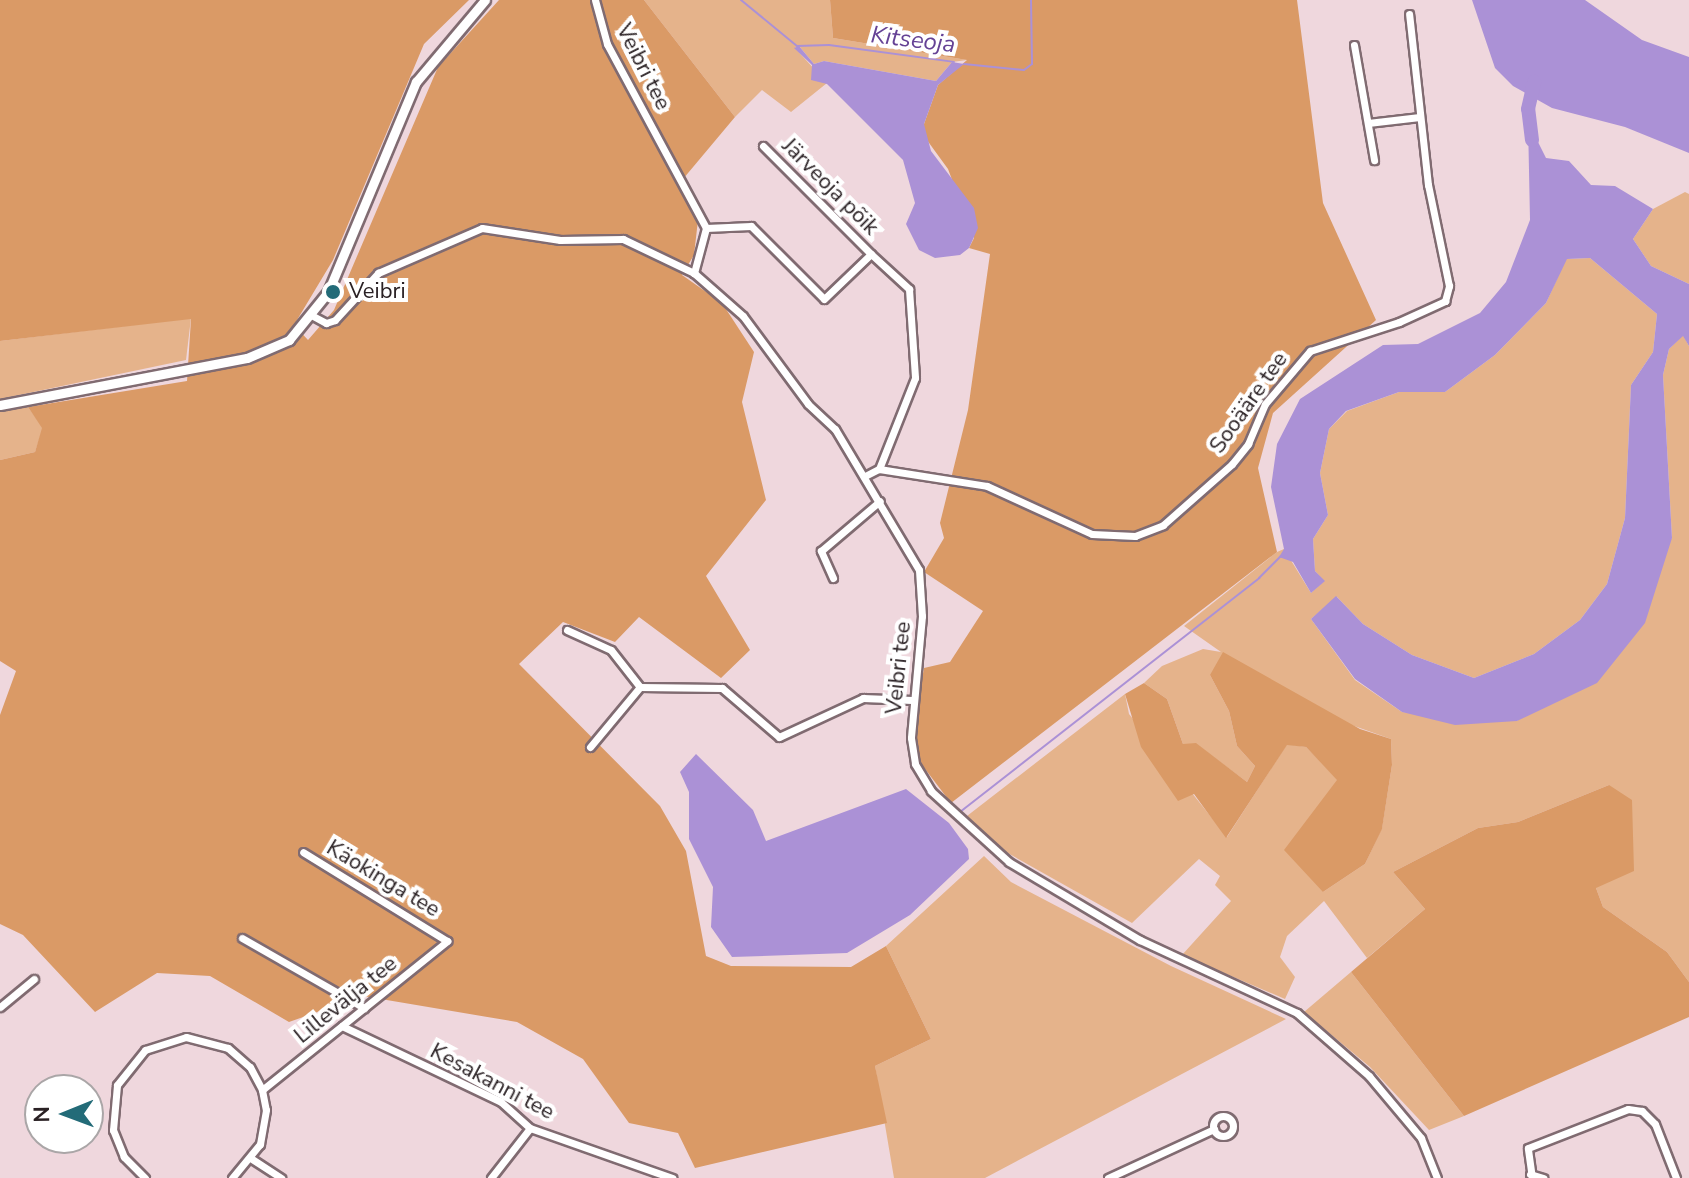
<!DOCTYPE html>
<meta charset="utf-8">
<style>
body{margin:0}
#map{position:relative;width:1689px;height:1178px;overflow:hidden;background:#efd7dd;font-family:"Nunito Sans",sans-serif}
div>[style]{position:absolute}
.green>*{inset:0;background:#e5b38b}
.forest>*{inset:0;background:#da9a66}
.water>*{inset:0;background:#ab91d6}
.stream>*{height:2px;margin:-1px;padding:0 1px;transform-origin:1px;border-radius:1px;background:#ab91d6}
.river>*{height:14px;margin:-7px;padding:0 7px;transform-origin:7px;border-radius:7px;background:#ab91d6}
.roads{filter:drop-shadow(2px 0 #806b71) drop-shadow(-2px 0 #806b71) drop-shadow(0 2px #806b71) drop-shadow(0 -2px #806b71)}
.minor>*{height:7px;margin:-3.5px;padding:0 3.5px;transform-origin:3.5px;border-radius:3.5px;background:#fff}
.minor>.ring{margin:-3.5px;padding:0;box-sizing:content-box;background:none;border:7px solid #fff;border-radius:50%}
.tertiary>*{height:9px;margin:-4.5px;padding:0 4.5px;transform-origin:4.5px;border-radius:4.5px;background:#fff}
.dots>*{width:22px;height:22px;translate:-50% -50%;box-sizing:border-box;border:4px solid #fff;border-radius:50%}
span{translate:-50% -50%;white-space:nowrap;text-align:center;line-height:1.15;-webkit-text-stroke:8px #fff;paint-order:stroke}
.street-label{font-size:22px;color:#2a2124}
.poi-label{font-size:22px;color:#2a2124}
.left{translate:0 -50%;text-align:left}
.water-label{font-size:24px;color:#654295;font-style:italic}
.north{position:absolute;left:24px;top:1074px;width:80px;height:80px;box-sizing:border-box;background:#fff;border:2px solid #aaa6a7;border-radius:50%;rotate:269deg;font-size:22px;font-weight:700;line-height:32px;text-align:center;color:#2a2124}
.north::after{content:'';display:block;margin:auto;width:28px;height:36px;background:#236b78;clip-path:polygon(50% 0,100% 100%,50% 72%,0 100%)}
</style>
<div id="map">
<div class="green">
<i style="clip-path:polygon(644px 0,830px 0,833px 38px,967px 60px,952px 62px,936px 81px,824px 61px,814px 64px,799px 46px,795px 48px,827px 83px,791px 112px,762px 90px,735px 117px)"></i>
<i style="clip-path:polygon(1685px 192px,1689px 194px,1689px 284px,1651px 266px,1633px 239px,1653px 209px)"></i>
<i style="clip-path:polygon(1590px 258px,1657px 314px,1653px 352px,1631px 385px,1625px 518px,1607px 584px,1580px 620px,1534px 654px,1474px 678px,1412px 655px,1363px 624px,1337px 597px,1311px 619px,1355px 680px,1402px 712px,1517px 721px,1672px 538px,1663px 375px,1669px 349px,1683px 335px,1689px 346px,1689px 982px,1667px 952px,1603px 907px,1596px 888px,1609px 785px,1518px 822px,1478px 828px,1393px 872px,1425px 909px,1367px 958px,1324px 901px,1287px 936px,1280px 957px,1295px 977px,1285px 999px,1182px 955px,1231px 901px,1215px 885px,1220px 876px,1199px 859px,1132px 923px,1006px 852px,967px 816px,1125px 694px,1129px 714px,1227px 837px,1287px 744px,1306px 747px,1338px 780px,1323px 892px,1365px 864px,1382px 828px,1392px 765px,1391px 739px,1210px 675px,1229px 711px,1237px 746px,1255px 766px,1247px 782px,1196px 744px,1183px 744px,1167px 699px,1144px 683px,1162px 666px,1203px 649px,1221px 652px,1184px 626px,1277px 552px,1284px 549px,1311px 593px,1324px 581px,1315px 571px,1313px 539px,1328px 515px,1320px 473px,1329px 429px,1347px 411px,1399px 392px,1445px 392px,1495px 355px,1546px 303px,1566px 259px)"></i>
<i style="clip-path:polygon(191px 318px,186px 360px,0 399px,0 341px)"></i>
<i style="clip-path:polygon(28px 407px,43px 428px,35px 452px,0 460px,0 410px)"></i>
<i style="clip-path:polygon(984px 856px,1011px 882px,1171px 966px,1286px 1019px,985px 1178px,894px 1178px,875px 1066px,931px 1039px,886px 946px)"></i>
<i style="clip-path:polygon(1351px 972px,1464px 1116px,1429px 1130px,1370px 1067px,1304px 1012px)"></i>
</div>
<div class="forest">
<i style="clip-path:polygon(0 0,469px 0,424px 44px,333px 260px,294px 325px,308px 340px,334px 310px,438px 67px,499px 0,644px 0,735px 117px,678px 185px,698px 220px,694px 255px,682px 275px,722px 303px,754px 352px,742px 402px,766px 500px,706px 576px,750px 650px,721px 678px,639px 617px,615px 642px,563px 622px,519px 664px,660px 806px,686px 851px,706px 956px,731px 966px,851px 967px,886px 946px,931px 1039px,875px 1066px,887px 1123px,695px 1168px,678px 1133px,629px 1123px,583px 1059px,517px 1022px,363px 996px,289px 1022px,210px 976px,157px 973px,95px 1012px,23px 935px,0 924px,0 715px,16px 671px,0 661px,0 460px,35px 452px,42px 428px,28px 407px,187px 381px,191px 319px,0 341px)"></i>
<i style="clip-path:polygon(830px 0,1297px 0,1323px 203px,1376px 320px,1273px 413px,1258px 468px,1277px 552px,951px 803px,922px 765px,914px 742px,917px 707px,924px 668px,950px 662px,983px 611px,924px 572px,944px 538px,940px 523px,968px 410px,990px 254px,969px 248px,974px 238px,948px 169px,924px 136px,924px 124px,938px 85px,967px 60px,833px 38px)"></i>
<i style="clip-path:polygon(1223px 652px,1360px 729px,1391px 739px,1392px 765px,1382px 829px,1365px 864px,1323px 892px,1284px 850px,1337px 780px,1306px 747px,1287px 745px,1226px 838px,1194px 794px,1178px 801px,1141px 747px,1125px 694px,1144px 683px,1167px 699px,1183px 744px,1196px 743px,1247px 782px,1255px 766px,1237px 746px,1229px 711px,1210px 675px)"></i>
<i style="clip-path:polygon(1609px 785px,1632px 800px,1634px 871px,1596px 888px,1603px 907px,1667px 952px,1689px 982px,1689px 1017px,1464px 1116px,1351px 972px,1425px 909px,1393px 872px,1478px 828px,1518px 822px)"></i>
</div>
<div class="water">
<i style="clip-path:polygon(1472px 0,1585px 0,1642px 40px,1689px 57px,1689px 153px,1625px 127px,1552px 108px,1513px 86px,1495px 68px)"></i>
<i style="clip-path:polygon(799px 46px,814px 64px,824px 61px,936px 81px,952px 62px,964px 64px,938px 85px,924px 124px,931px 151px,974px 208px,978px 228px,969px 248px,960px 255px,935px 258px,919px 250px,906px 224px,915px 203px,903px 160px,827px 84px,811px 80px,812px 65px,794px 48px)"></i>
<i style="clip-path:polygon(1528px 122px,1546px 158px,1569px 161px,1591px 185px,1615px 186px,1653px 209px,1633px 239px,1651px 266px,1689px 284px,1689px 346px,1683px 336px,1669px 349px,1663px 375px,1672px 538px,1645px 623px,1597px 683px,1517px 721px,1455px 725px,1402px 712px,1355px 679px,1311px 619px,1336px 596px,1363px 624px,1412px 655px,1474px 678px,1534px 654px,1580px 620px,1607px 584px,1625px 518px,1631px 385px,1653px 352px,1657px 314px,1590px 258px,1567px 259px,1546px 303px,1495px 355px,1445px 392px,1399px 392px,1346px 411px,1329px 429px,1320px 473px,1328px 515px,1313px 539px,1315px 571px,1325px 581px,1311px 593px,1293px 562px,1279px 557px,1284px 549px,1271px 487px,1277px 444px,1300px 399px,1383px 345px,1418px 344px,1480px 313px,1506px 282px,1530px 220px)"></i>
<i style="clip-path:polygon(696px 754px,753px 810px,766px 841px,906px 789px,949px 823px,968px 849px,969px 859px,910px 915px,847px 953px,732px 957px,711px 927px,713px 887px,689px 839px,689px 792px,680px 772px)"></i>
</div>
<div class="stream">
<i style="left:741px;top:0;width:72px;rotate:39.4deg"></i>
<i style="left:797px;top:46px;width:32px;rotate:-2deg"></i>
<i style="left:829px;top:45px;width:126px;rotate:7.7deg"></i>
<i style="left:964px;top:64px;width:60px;rotate:5.7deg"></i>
<i style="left:1024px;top:70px;width:10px;rotate:-37deg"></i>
<i style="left:1032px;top:64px;width:64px;rotate:-90.9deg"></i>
<i style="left:960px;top:812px;width:380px;rotate:-38deg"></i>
<i style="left:1259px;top:578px;width:31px;rotate:-45deg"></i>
</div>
<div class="river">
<i style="left:1532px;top:140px;width:31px;rotate:-97deg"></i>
<i style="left:1528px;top:109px;width:28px;rotate:-77deg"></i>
</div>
<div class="roads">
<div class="minor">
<i style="left:595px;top:0;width:46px;rotate:74.7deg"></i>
<i style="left:607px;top:44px;width:209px;rotate:61.7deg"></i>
<i style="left:706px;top:228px;width:47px;rotate:104.9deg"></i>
<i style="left:694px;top:273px;width:65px;rotate:41.3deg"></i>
<i style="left:743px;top:316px;width:109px;rotate:53.5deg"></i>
<i style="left:808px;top:404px;width:37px;rotate:43deg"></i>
<i style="left:835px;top:429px;width:164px;rotate:59.2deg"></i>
<i style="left:919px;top:570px;width:46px;rotate:86.3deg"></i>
<i style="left:922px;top:616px;width:122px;rotate:95.2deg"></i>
<i style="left:911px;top:738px;width:26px;rotate:81deg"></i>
<i style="left:915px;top:764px;width:31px;rotate:59deg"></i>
<i style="left:931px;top:791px;width:105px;rotate:42.3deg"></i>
<i style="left:1009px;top:862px;width:152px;rotate:30.8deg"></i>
<i style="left:1140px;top:940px;width:173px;rotate:24.9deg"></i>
<i style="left:1297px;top:1013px;width:96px;rotate:41.2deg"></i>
<i style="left:1369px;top:1076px;width:81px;rotate:50deg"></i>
<i style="left:1421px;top:1138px;width:43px;rotate:68.2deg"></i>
<i style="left:1354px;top:45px;width:117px;rotate:80.1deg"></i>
<i style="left:1368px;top:123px;width:52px;rotate:-6.6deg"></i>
<i style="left:763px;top:146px;width:153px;rotate:45deg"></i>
<i style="left:706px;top:228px;width:45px;rotate:-2.5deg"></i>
<i style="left:751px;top:226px;width:103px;rotate:45deg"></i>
<i style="left:824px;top:299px;width:65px;rotate:-43.8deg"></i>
<i style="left:871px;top:254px;width:52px;rotate:42.6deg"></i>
<i style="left:909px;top:289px;width:89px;rotate:86.1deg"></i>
<i style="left:915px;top:378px;width:98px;rotate:111.6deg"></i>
<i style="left:313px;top:316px;width:15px;rotate:28deg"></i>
<i style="left:326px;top:323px;width:9px;rotate:-18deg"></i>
<i style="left:335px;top:320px;width:64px;rotate:-47.5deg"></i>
<i style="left:378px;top:273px;width:113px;rotate:-23.4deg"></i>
<i style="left:482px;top:228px;width:79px;rotate:8.7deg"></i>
<i style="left:560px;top:240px;width:63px;rotate:-0.9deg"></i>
<i style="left:623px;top:239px;width:79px;rotate:25.6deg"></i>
<i style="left:865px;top:476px;width:16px;rotate:-27deg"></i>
<i style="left:879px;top:469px;width:109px;rotate:8.9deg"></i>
<i style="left:987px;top:486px;width:115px;rotate:24.6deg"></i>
<i style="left:1092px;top:534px;width:43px;rotate:2.7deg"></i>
<i style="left:1135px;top:536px;width:30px;rotate:-21deg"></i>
<i style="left:1163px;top:525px;width:92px;rotate:-41.5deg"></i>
<i style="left:1232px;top:464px;width:26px;rotate:-51deg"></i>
<i style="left:1248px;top:444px;width:43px;rotate:-67deg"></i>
<i style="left:1265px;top:404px;width:70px;rotate:-49.7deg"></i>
<i style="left:1310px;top:351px;width:94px;rotate:-18deg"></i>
<i style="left:1399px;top:322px;width:51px;rotate:-24.5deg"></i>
<i style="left:1445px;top:301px;width:16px;rotate:-75deg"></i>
<i style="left:1449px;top:286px;width:103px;rotate:-101.7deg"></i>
<i style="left:1428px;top:185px;width:172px;rotate:-96.3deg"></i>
<i style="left:833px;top:578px;width:30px;rotate:-114deg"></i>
<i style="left:821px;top:551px;width:77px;rotate:-40.3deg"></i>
<i style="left:567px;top:630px;width:48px;rotate:24.4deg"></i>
<i style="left:611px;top:650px;width:47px;rotate:51.9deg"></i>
<i style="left:640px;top:687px;width:82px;rotate:0.7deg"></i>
<i style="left:722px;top:688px;width:75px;rotate:40.7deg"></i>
<i style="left:779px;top:737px;width:93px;rotate:-24.9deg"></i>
<i style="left:863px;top:698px;width:49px;rotate:2.3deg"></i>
<i style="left:590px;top:747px;width:78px;rotate:-50.2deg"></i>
<i style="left:242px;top:938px;width:141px;rotate:29.8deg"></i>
<i style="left:0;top:1007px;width:44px;rotate:-39.5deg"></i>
<i style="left:342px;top:1026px;width:176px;rotate:25.5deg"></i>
<i style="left:501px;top:1102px;width:39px;rotate:42deg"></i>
<i style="left:530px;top:1128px;width:151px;rotate:19.4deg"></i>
<i style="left:262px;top:1090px;width:238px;rotate:-38.8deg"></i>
<i style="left:447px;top:941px;width:169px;rotate:-148.3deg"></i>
<i class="ring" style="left:1213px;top:1116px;width:13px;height:13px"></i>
<i style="left:252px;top:1159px;width:35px;rotate:33deg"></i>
<i style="left:1530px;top:1174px;width:14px;rotate:17deg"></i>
<i style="left:145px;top:1178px;width:30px;rotate:-135deg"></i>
<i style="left:124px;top:1157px;width:29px;rotate:-112deg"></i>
<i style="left:113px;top:1130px;width:45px;rotate:-84.9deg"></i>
<i style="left:117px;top:1085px;width:45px;rotate:-51.3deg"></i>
<i style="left:145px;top:1050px;width:43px;rotate:-17.6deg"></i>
<i style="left:186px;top:1037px;width:43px;rotate:14.7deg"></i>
<i style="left:228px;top:1048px;width:29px;rotate:41deg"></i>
<i style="left:250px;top:1067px;width:26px;rotate:62deg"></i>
<i style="left:262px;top:1090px;width:20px;rotate:79deg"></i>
<i style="left:266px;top:1110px;width:35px;rotate:100deg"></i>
<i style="left:260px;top:1144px;width:44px;rotate:129.5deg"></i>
<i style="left:491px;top:1178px;width:63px;rotate:-52deg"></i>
<i style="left:1108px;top:1178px;width:117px;rotate:-24.8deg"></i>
<i style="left:1532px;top:1178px;width:30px;rotate:-98deg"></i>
<i style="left:1528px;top:1148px;width:107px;rotate:-21.3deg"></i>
<i style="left:1628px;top:1109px;width:14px;rotate:8deg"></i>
<i style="left:1642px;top:1111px;width:18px;rotate:45deg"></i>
<i style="left:1655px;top:1124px;width:58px;rotate:68.7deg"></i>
</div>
<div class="tertiary">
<i style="left:0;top:405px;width:251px;rotate:-10.8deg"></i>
<i style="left:247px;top:358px;width:46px;rotate:-23.2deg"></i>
<i style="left:289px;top:340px;width:62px;rotate:-50.9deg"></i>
<i style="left:328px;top:292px;width:228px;rotate:-67.3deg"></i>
<i style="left:416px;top:82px;width:107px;rotate:-49.9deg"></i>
</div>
</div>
<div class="dots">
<i style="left:333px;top:292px;background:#236b78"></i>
</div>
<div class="street-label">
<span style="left:643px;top:67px;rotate:63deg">Veibri tee</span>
<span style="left:830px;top:187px;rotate:45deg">Järveoja põik</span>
<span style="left:1249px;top:403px;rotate:-55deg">Sooääre tee</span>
<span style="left:899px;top:668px;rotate:-84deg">Veibri tee</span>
<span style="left:383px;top:879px;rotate:31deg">Käokinga tee</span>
<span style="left:346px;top:1000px;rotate:-39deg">Lillevälja tee</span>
<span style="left:492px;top:1082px;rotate:28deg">Kesakanni tee</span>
</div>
<div class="poi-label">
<span class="left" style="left:349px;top:292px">Veibri</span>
</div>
<div class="water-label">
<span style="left:913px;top:40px;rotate:7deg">Kitseoja</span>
</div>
<div class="north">N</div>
</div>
